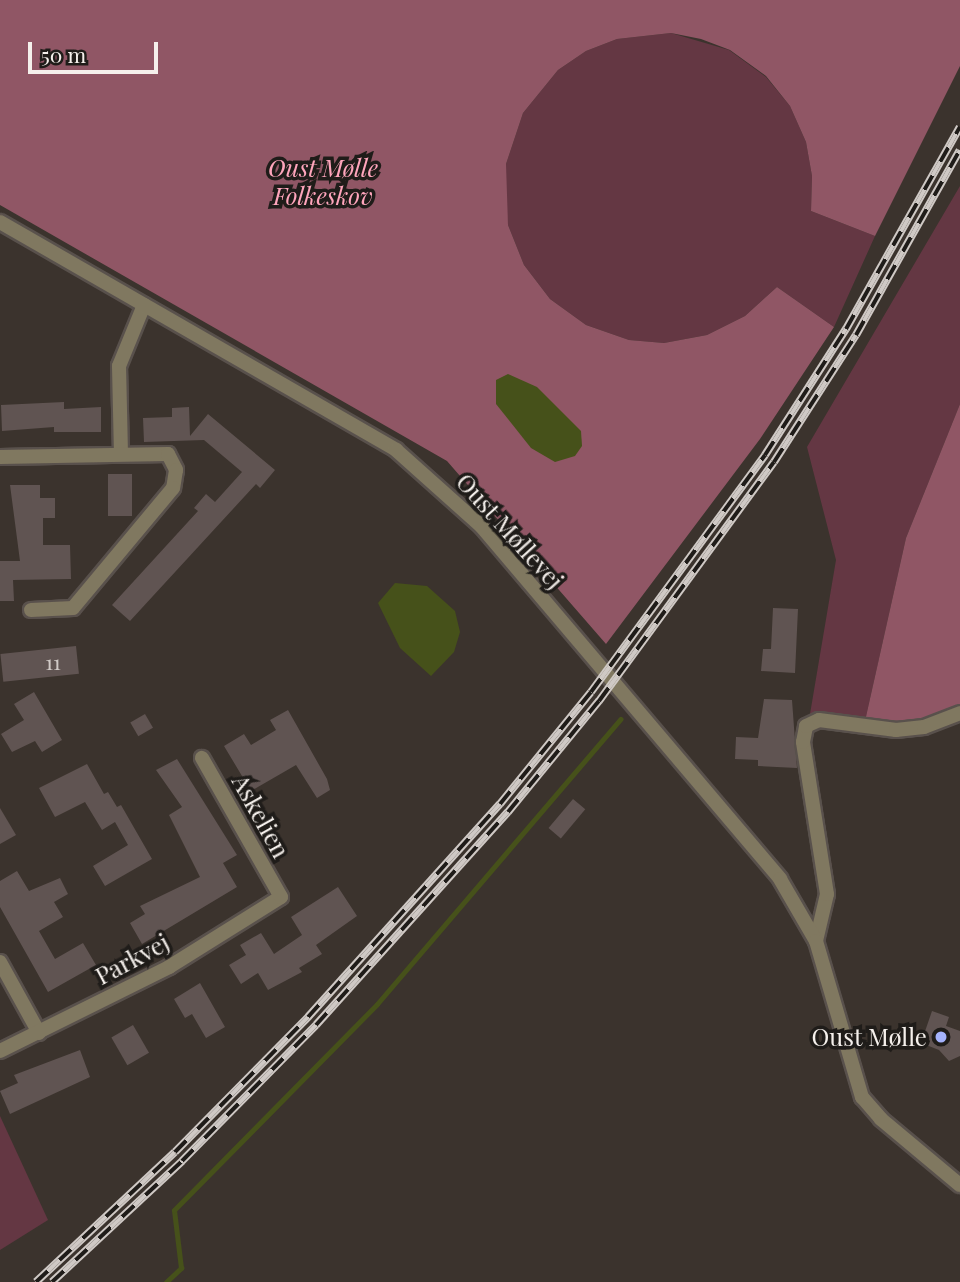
<!DOCTYPE html>
<meta charset="utf-8">
<style>
body{margin:0}
#map{position:relative;width:960px;height:1282px;overflow:hidden;background:#3b332d;font-family:"Playfair Display",serif}
div>[style]{position:absolute}
.green>*{inset:0;background:#643743}
.forest>*{inset:0;background:#905665}
.water>*{inset:0;background:#46511a}
.stream>*{height:5px;margin:-2.5px;padding:0 2.5px;transform-origin:2.5px;border-radius:2.5px;background:#46511a}
.building>*{inset:0;background:#605452;transform-origin:0 0}
.roads{filter:drop-shadow(2px 0 #59514c) drop-shadow(-2px 0 #59514c) drop-shadow(0 2px #59514c) drop-shadow(0 -2px #59514c)}
.minor>*{height:14px;margin:-7px;padding:0 7px;transform-origin:7px;border-radius:7px;background:#807860}
.tertiary>*{height:14px;margin:-7px;padding:0 7px;transform-origin:7px;border-radius:7px;background:#807860}
.rail>*{height:8px;margin-top:-4px;transform-origin:0;background:repeating-linear-gradient(90deg,#1f1c19 0 16px,#cfc9c5 0 32px);box-sizing:border-box;border-block:2px solid #cfc9c5}
.dots>*{width:19px;height:19px;translate:-50% -50%;box-sizing:border-box;border:4px solid #1f1c19;border-radius:50%}
span{translate:-50% -50%;white-space:nowrap;text-align:center;line-height:1.15;-webkit-text-stroke:7px #1f1c19;paint-order:stroke}
.number-label{font-size:21px;color:#d0c9c6}
.number-label span{-webkit-text-stroke-width:0}
.park-label{font-size:24px;color:#ffa5bc;font-style:italic}
.street-label{font-size:24px;color:#f5f0ec}
.poi-label{font-size:24px;color:#f5f0ec}
.right{translate:-100% -50%;text-align:right}
.scale{position:absolute;left:28px;top:42px;width:130px;height:32px;box-sizing:border-box;border:4px solid #f5f0ec;border-top:0;padding-left:9px;font-size:21px;line-height:24px;white-space:nowrap;color:#f5f0ec;-webkit-text-stroke:5px #1f1c19;paint-order:stroke}
</style>
<div id="map">
<div class="green">
<i style="clip-path:polygon(671px 33px,729px 50px,766px 77px,790px 106px,806px 142px,812px 176px,811px 211px,875px 236px,834px 327px,777px 287px,745px 316px,707px 335px,664px 343px,629px 340px,586px 325px,550px 299px,524px 265px,508px 225px,504px 194px,506px 164px,523px 113px,558px 70px,586px 51px,617px 39px)"></i>
<i style="clip-path:polygon(960px 186px,960px 404px,906px 538px,865px 721px,810px 714px,836px 560px,807px 447px)"></i>
<i style="clip-path:polygon(0 1116px,48px 1220px,0 1250px)"></i>
</div>
<div class="forest">
<i style="clip-path:polygon(0 0,960px 0,960px 66px,875px 236px,811px 211px,812px 176px,806px 142px,790px 106px,766px 76px,730px 50px,701px 39px,671px 33px,617px 39px,586px 51px,558px 70px,523px 113px,506px 164px,508px 225px,524px 265px,550px 299px,586px 325px,629px 340px,664px 343px,707px 335px,745px 316px,777px 287px,834px 327px,760px 439px,606px 644px,447px 461px,0 205px)"></i>
<i style="clip-path:polygon(960px 404px,960px 707px,937px 719px,905px 726px,865px 721px,906px 538px)"></i>
</div>
<div class="water">
<i style="clip-path:polygon(508px 374px,537px 387px,581px 431px,582px 446px,575px 456px,555px 462px,531px 448px,496px 404px,496px 380px)"></i>
<i style="clip-path:polygon(395px 583px,427px 586px,455px 611px,460px 632px,454px 652px,431px 676px,400px 648px,378px 603px)"></i>
</div>
<div class="stream">
<i style="left:166px;top:1282px;width:21px;rotate:-43deg"></i>
<i style="left:181px;top:1268px;width:58px;rotate:-96.9deg"></i>
<i style="left:174px;top:1210px;width:289px;rotate:-45.4deg"></i>
<i style="left:377px;top:1004px;width:375px;rotate:-49.5deg"></i>
</div>
<div class="building">
<i style="clip-path:polygon(64px 402px,64px 409px,101px 407px,101px 432px,54px 432px,54px 427px,2px 431px,1px 405px)"></i>
<i style="clip-path:polygon(189px 407px,190px 436px,208px 414px,275px 470px,260px 488px,256px 484px,130px 621px,112px 605px,198px 511px,194px 508px,206px 494px,215px 502px,242px 472px,204px 440px,144px 442px,143px 418px,172px 417px,172px 408px)"></i>
<i style="left:108px;top:474px;width:24px;height:42px"></i>
<i style="clip-path:polygon(10px 485px,40px 485px,40px 498px,55px 498px,55px 518px,43px 518px,43px 545px,70px 545px,71px 579px,13px 580px,14px 601px,0 601px,0 561px,20px 561px)"></i>
<i style="clip-path:polygon(773px 608px,798px 609px,795px 673px,761px 671px,763px 649px,771px 649px)"></i>
<i style="left:76px;top:646px;width:28px;height:76px;rotate:84deg"></i>
<i style="clip-path:polygon(34px 692px,62px 740px,42px 752px,35px 741px,12px 752px,1px 734px,24px 720px,14px 704px)"></i>
<i style="clip-path:polygon(764px 699px,792px 700px,797px 768px,758px 766px,758px 760px,735px 759px,736px 737px,758px 738px)"></i>
<i style="clip-path:polygon(288px 710px,327px 779px,330px 790px,317px 798px,296px 765px,251px 791px,224px 746px,244px 734px,251px 745px,276px 730px,270px 720px)"></i>
<i style="left:145px;top:714px;width:16px;height:17px;rotate:60deg"></i>
<i style="clip-path:polygon(177px 759px,237px 855px,223px 863px,237px 887px,142px 944px,130px 923px,145px 914px,140px 906px,200px 877px,169px 815px,182px 807px,156px 770px)"></i>
<i style="clip-path:polygon(87px 764px,104px 794px,108px 792px,117px 807px,121px 805px,152px 859px,105px 886px,93px 866px,128px 845px,115px 822px,102px 830px,85px 802px,55px 817px,39px 788px)"></i>
<i style="left:573px;top:799px;width:16px;height:38px;rotate:40deg"></i>
<i style="clip-path:polygon(0 808px,16px 835px,0 844px)"></i>
<i style="clip-path:polygon(17px 871px,29px 891px,60px 878px,68px 894px,54px 902px,63px 917px,39px 931px,55px 959px,83px 943px,96px 965px,48px 992px,0 907px,0 881px)"></i>
<i style="clip-path:polygon(338px 887px,357px 916px,316px 945px,322px 954px,299px 968px,302px 972px,268px 990px,258px 973px,241px 984px,229px 965px,246px 955px,240px 945px,261px 933px,274px 954px,302px 935px,291px 917px)"></i>
<i style="clip-path:polygon(200px 983px,225px 1027px,206px 1038px,192px 1014px,185px 1018px,174px 999px)"></i>
<i style="clip-path:polygon(932px 1011px,949px 1017px,946px 1026px,960px 1031px,960px 1056px,949px 1061px,939px 1050px,921px 1043px)"></i>
<i style="left:133px;top:1025px;width:32px;height:25px;rotate:60deg"></i>
<i style="clip-path:polygon(80px 1050px,90px 1077px,10px 1114px,0 1091px,18px 1083px,14px 1075px)"></i>
</div>
<div class="roads">
<div class="minor">
<i style="left:121px;top:454px;width:88px;rotate:-91.3deg"></i>
<i style="left:119px;top:366px;width:66px;rotate:-67.7deg"></i>
<i style="left:0;top:457px;width:168px;rotate:-1deg"></i>
<i style="left:168px;top:454px;width:18px;rotate:63deg"></i>
<i style="left:176px;top:470px;width:18px;rotate:99deg"></i>
<i style="left:173px;top:488px;width:156px;rotate:129.8deg"></i>
<i style="left:73px;top:608px;width:42px;rotate:177.3deg"></i>
<i style="left:816px;top:941px;width:48px;rotate:-76.8deg"></i>
<i style="left:827px;top:894px;width:154px;rotate:-99deg"></i>
<i style="left:803px;top:742px;width:16px;rotate:-79deg"></i>
<i style="left:806px;top:726px;width:14px;rotate:-25deg"></i>
<i style="left:819px;top:720px;width:78px;rotate:7.4deg"></i>
<i style="left:896px;top:730px;width:28px;rotate:-6deg"></i>
<i style="left:924px;top:727px;width:39px;rotate:-21deg"></i>
<i style="left:0;top:962px;width:81px;rotate:61.2deg"></i>
<i style="left:0;top:1051px;width:189px;rotate:-26.4deg"></i>
<i style="left:169px;top:967px;width:132px;rotate:-32deg"></i>
<i style="left:281px;top:897px;width:160px;rotate:-119.6deg"></i>
</div>
<div class="tertiary">
<i style="left:0;top:222px;width:457px;rotate:29.9deg"></i>
<i style="left:396px;top:450px;width:115px;rotate:41.8deg"></i>
<i style="left:482px;top:527px;width:461px;rotate:49.7deg"></i>
<i style="left:780px;top:879px;width:72px;rotate:59.9deg"></i>
<i style="left:816px;top:941px;width:163px;rotate:73.6deg"></i>
<i style="left:862px;top:1097px;width:29px;rotate:49deg"></i>
<i style="left:881px;top:1119px;width:103px;rotate:39.9deg"></i>
</div>
</div>
<div class="rail">
<i style="left:36px;top:1282px;width:190px;rotate:-43.1deg"></i>
<i style="left:175px;top:1152px;width:190px;rotate:-45.4deg"></i>
<i style="left:308px;top:1017px;width:287px;rotate:-48deg"></i>
<i style="left:500px;top:804px;width:144px;rotate:-50.9deg"></i>
<i style="left:591px;top:692px;width:294px;rotate:-53.7deg"></i>
<i style="left:765px;top:455px;width:150px;rotate:-57.3deg"></i>
<i style="left:846px;top:329px;width:232px;rotate:-60.6deg"></i>
<i style="left:52px;top:1282px;width:178px;rotate:-42.9deg"></i>
<i style="left:182px;top:1161px;width:191px;rotate:-45.4deg"></i>
<i style="left:316px;top:1025px;width:287px;rotate:-48deg"></i>
<i style="left:508px;top:812px;width:144px;rotate:-50.7deg"></i>
<i style="left:599px;top:701px;width:296px;rotate:-53.8deg"></i>
<i style="left:774px;top:462px;width:151px;rotate:-57.2deg"></i>
<i style="left:856px;top:335px;width:212px;rotate:-60.7deg"></i>
</div>
<div class="dots">
<i style="left:941px;top:1037px;background:#a4b2fc"></i>
</div>
<div class="number-label">
<span style="left:53px;top:661px">11</span>
</div>
<div class="park-label">
<span style="left:323px;top:182px">Oust Mølle<br>Folkeskov</span>
</div>
<div class="street-label">
<span style="left:510px;top:531px;rotate:48deg">Oust Møllevej</span>
<span style="left:261px;top:816px;rotate:61deg">Askelien</span>
<span style="left:132px;top:959px;rotate:-28deg">Parkvej</span>
</div>
<div class="poi-label">
<span class="right" style="left:927px;top:1037px">Oust Mølle</span>
</div>
<div class="scale">50 m</div>
</div>
